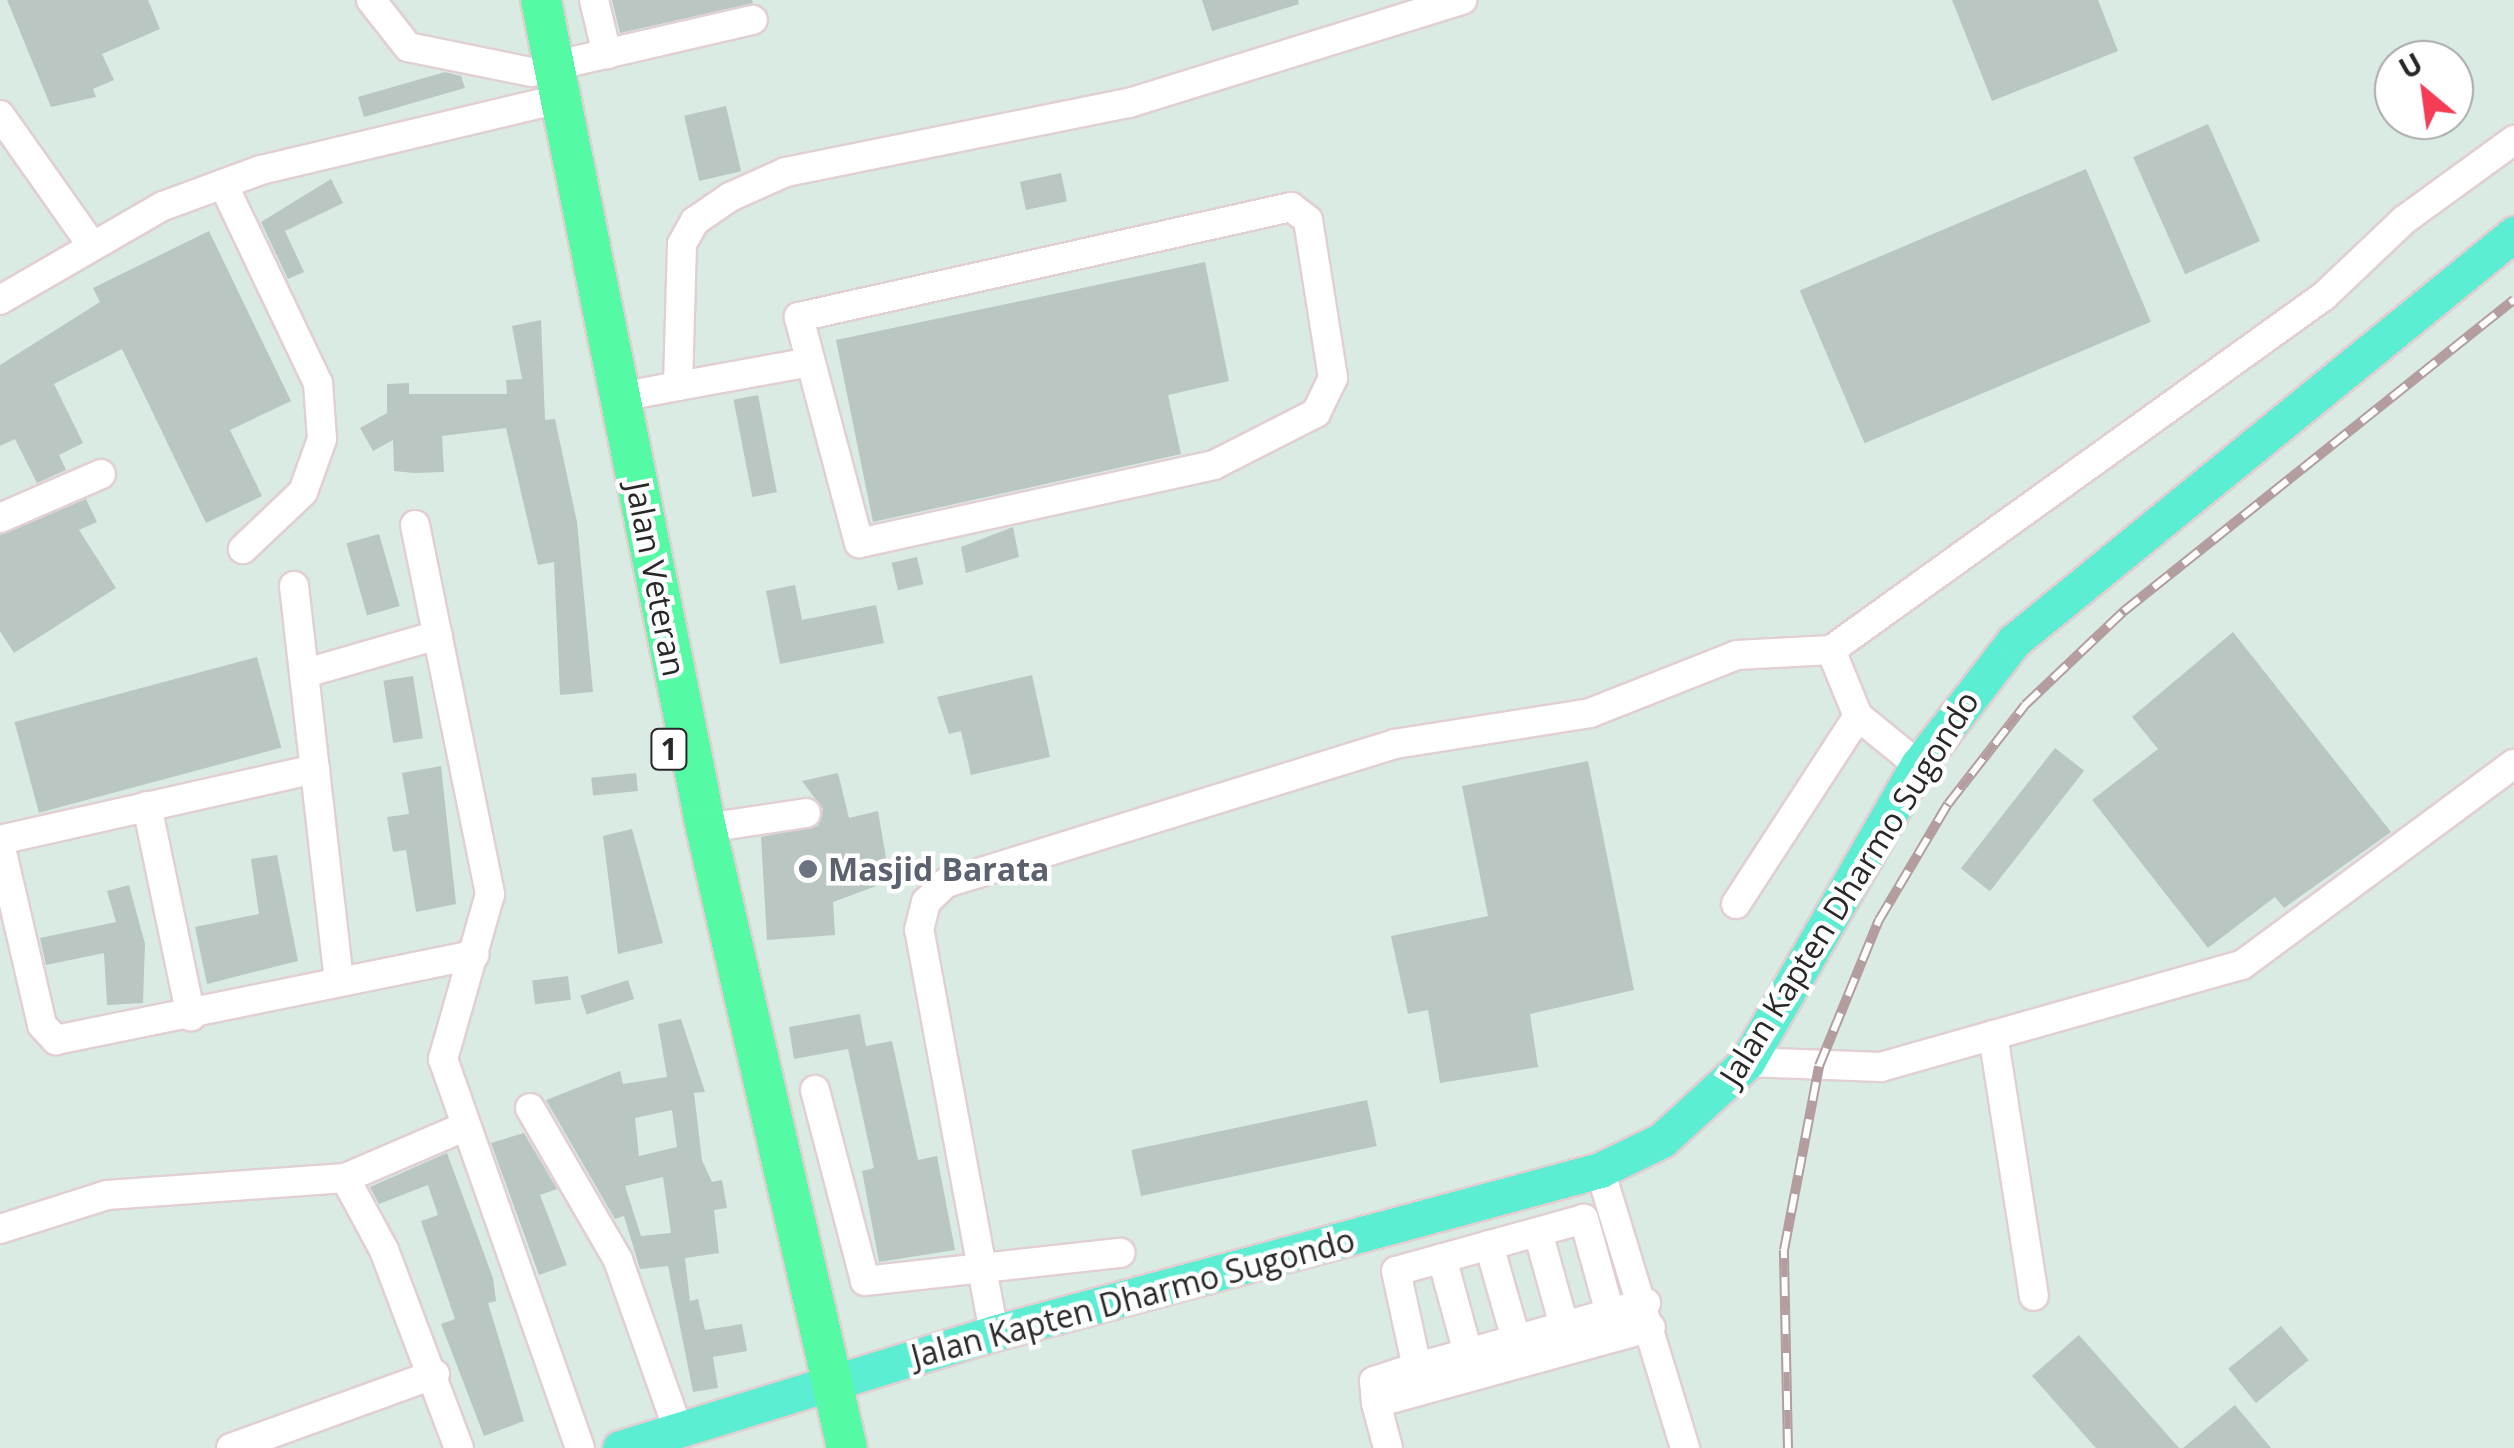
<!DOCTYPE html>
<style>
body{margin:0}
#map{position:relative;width:2514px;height:1448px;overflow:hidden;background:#daebe4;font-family:"Open Sans",sans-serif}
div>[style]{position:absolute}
.building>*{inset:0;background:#bac6c1;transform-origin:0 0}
.roads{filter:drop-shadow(2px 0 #e1cfd2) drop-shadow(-2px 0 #e1cfd2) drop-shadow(0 2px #e1cfd2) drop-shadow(0 -2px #e1cfd2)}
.minor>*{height:28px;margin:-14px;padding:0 14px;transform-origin:14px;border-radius:14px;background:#fff}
.major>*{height:35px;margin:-17.5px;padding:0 17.5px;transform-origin:17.5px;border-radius:17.5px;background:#5ceed2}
.highway>*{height:40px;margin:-20px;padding:0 20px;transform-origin:20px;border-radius:20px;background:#55fba4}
.rail>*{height:10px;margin-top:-5px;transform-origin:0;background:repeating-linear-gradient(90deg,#fff 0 19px,#b39d9f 0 38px);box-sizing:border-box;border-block:2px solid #b39d9f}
.dots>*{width:28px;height:28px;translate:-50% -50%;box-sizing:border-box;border:5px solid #fff;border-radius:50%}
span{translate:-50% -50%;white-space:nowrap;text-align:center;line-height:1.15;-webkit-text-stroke:9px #fff;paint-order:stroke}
.shield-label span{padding:2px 8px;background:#fff;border:2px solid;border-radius:8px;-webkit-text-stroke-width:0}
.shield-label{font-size:30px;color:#282828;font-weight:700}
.street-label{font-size:32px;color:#282828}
.worship-label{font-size:32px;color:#5b616d;font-weight:700}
.left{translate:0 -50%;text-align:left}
.north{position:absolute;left:2374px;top:40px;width:100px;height:100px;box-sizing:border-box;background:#fff;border:2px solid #a9a9a9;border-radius:50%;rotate:331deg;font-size:28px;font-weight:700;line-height:40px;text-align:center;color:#282828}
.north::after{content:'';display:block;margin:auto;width:35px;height:45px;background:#f63b56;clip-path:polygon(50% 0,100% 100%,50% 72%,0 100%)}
</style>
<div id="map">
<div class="building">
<i style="clip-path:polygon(7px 0,148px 0,160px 29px,102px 54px,114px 80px,93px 89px,96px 97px,51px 107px)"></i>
<i style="clip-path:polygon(612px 0,752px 0,753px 3px,620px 33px)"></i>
<i style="clip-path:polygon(1202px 0,1298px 0,1299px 4px,1212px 31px)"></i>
<i style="clip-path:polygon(1952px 0,2098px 0,2118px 51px,1992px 101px)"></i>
<i style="clip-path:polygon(445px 72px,461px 76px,465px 88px,364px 117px,358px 97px)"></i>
<i style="left:726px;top:106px;width:67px;height:43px;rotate:77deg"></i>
<i style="left:2208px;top:124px;width:128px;height:82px;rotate:66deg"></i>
<i style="left:2086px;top:169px;width:166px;height:311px;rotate:67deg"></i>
<i style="left:1061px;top:173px;width:29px;height:42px;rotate:78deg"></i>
<i style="clip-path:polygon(331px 179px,343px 203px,285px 231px,304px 272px,288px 279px,261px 222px)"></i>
<i style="clip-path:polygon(209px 231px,291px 401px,230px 430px,262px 496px,206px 523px,122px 349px,54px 384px,83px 443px,59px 455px,66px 470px,37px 483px,15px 439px,0 446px,0 365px,100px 302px,93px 288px)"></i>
<i style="clip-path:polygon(1205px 262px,1229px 381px,1168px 395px,1181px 454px,873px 522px,836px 340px)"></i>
<i style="clip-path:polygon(541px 320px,545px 420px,555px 419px,577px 522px,593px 692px,560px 695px,554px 562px,538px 565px,506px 428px,442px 436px,444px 472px,414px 473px,394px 471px,393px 440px,373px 451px,360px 428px,387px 413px,387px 384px,409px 383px,409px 394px,507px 394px,506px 380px,522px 379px,512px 326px)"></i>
<i style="left:758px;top:395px;width:99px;height:25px;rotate:79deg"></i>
<i style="clip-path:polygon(86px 499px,97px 522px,79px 530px,116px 588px,14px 653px,0 631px,0 535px)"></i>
<i style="clip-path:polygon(1013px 527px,1019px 557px,966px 573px,961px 547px)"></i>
<i style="left:379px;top:534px;width:75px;height:34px;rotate:74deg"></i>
<i style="left:917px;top:557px;width:28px;height:26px;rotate:77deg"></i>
<i style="clip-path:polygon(795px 585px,802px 620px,876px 605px,884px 643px,780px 664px,766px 591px)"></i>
<i style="clip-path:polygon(2233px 632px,2391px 832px,2284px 908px,2275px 897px,2208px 948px,2092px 800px,2158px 749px,2132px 717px)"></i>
<i style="left:257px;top:657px;width:94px;height:251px;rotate:75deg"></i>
<i style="clip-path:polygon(1032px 675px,1050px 757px,971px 775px,961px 731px,949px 734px,937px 697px)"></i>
<i style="left:413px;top:676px;width:63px;height:30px;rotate:81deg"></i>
<i style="left:2055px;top:748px;width:37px;height:153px;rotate:38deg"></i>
<i style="clip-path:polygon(1588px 761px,1634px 990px,1530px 1014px,1538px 1067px,1440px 1083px,1428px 1010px,1408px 1014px,1391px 936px,1488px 916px,1462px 786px)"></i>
<i style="clip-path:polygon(441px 766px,456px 904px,416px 912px,406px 850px,393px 852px,387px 817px,409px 814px,402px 773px)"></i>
<i style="left:636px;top:773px;width:18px;height:45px;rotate:84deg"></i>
<i style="clip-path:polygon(838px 773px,849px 818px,878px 811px,890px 881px,833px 902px,835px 935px,767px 940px,761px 837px,818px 826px,823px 809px,802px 781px)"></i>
<i style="clip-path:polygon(632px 829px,663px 943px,618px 954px,603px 836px)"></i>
<i style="clip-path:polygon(277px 855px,298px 961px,207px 984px,195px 927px,259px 914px,251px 859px)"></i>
<i style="clip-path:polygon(129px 885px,145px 944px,143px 1003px,107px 1005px,104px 953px,46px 965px,40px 938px,116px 922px,107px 891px)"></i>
<i style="left:568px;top:976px;width:24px;height:36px;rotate:83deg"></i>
<i style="left:628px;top:980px;width:20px;height:50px;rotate:72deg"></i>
<i style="clip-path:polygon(860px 1014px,866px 1046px,892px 1041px,918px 1160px,937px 1156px,955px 1250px,879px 1262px,862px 1171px,874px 1168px,848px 1049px,794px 1059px,789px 1027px)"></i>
<i style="clip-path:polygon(evenodd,681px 1019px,705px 1092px,694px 1093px,702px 1160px,712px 1182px,722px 1180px,727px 1208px,714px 1210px,719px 1253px,685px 1258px,690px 1301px,698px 1299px,705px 1330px,742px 1324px,747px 1351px,713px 1357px,718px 1388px,693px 1392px,668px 1266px,640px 1269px,624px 1216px,615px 1219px,546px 1100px,620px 1071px,623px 1084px,667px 1077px,658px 1024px,681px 1019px,672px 1110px,677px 1147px,639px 1156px,635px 1118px,672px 1110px,681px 1019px,663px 1177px,671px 1233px,641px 1236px,625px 1186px,663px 1177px)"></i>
<i style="left:1367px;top:1100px;width:47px;height:241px;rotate:78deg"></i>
<i style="clip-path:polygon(524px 1133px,557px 1189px,540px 1195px,567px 1265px,539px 1275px,491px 1143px)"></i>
<i style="clip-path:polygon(447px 1153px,493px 1278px,496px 1301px,488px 1303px,524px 1421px,484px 1436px,441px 1324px,455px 1319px,421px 1221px,438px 1215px,428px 1185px,379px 1204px,370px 1187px)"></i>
<i style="left:2281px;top:1326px;width:44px;height:68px;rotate:51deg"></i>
<i style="clip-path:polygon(2079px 1335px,2179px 1448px,2096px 1448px,2032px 1376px)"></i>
<i style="clip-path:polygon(2235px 1405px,2271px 1448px,2183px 1448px)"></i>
</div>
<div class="roads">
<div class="minor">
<i style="left:371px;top:0;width:60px;rotate:51.8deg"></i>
<i style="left:408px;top:47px;width:126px;rotate:11.5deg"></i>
<i style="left:594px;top:0;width:56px;rotate:76.5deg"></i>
<i style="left:553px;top:66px;width:205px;rotate:-13deg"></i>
<i style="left:0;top:115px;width:158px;rotate:54.8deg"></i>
<i style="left:223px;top:184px;width:221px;rotate:64.5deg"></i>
<i style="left:318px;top:383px;width:56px;rotate:85.9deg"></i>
<i style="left:322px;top:439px;width:56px;rotate:109.7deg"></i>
<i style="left:303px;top:492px;width:83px;rotate:136.5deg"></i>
<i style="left:1291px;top:207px;width:21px;rotate:37deg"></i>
<i style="left:1308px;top:220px;width:160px;rotate:81deg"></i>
<i style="left:1333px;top:378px;width:39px;rotate:116deg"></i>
<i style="left:1316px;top:413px;width:114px;rotate:153deg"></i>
<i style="left:1214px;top:465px;width:363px;rotate:167.6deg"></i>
<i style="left:859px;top:543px;width:234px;rotate:-104.9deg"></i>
<i style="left:799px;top:317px;width:504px;rotate:-12.6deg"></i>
<i style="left:0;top:300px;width:188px;rotate:-30deg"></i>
<i style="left:163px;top:206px;width:104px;rotate:-20.2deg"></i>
<i style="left:261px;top:170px;width:307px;rotate:-13.4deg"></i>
<i style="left:678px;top:386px;width:129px;rotate:-10.3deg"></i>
<i style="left:620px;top:397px;width:59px;rotate:-10.7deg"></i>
<i style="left:678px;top:386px;width:142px;rotate:-88.4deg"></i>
<i style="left:682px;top:244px;width:26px;rotate:-61deg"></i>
<i style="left:695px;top:221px;width:42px;rotate:-34.4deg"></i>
<i style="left:730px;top:197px;width:61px;rotate:-24.1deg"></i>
<i style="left:786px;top:172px;width:350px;rotate:-11.4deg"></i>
<i style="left:1129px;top:103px;width:349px;rotate:-17.2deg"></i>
<i style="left:0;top:518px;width:110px;rotate:-23.5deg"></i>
<i style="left:415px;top:525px;width:377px;rotate:78.5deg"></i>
<i style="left:490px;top:894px;width:172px;rotate:105.9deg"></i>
<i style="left:443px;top:1059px;width:412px;rotate:70.6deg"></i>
<i style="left:294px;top:586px;width:398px;rotate:83.5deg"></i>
<i style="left:1831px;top:650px;width:607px;rotate:-35.68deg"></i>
<i style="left:2324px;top:296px;width:110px;rotate:-43.5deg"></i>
<i style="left:2404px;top:220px;width:136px;rotate:-36deg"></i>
<i style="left:306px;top:673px;width:137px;rotate:-16.1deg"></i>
<i style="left:147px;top:806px;width:215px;rotate:78.2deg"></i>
<i style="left:706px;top:828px;width:101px;rotate:-8.5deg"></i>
<i style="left:0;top:840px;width:323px;rotate:-12.7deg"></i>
<i style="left:0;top:844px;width:186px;rotate:76.9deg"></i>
<i style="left:42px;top:1025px;width:21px;rotate:47deg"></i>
<i style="left:56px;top:1040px;width:427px;rotate:-11.5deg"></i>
<i style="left:1736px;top:904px;width:224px;rotate:-57deg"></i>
<i style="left:1993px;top:1035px;width:264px;rotate:81.1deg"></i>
<i style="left:1747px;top:1062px;width:134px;rotate:2.1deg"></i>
<i style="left:1881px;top:1067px;width:375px;rotate:-15.8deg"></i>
<i style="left:2242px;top:965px;width:338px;rotate:-36.5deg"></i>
<i style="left:815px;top:1090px;width:197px;rotate:75.3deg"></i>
<i style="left:865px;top:1281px;width:257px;rotate:-6.3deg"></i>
<i style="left:530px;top:1108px;width:176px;rotate:59.9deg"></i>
<i style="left:618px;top:1260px;width:179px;rotate:70.5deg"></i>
<i style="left:1600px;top:1170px;width:291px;rotate:73deg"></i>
<i style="left:345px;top:1178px;width:82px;rotate:61.6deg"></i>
<i style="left:384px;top:1250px;width:212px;rotate:69.3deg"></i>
<i style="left:0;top:1229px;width:112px;rotate:-17.6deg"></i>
<i style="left:107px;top:1195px;width:239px;rotate:-4.1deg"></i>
<i style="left:345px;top:1178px;width:129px;rotate:-23.2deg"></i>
<i style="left:1538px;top:1232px;width:98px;rotate:74.5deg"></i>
<i style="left:1489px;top:1245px;width:98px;rotate:74deg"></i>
<i style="left:1442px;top:1258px;width:98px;rotate:74.7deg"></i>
<i style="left:1610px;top:1313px;width:98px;rotate:-105.5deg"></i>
<i style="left:1584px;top:1219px;width:195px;rotate:164.5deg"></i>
<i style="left:1396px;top:1271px;width:98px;rotate:77.7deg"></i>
<i style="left:1417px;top:1367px;width:53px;rotate:-15.4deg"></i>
<i style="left:1468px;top:1353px;width:185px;rotate:-15.7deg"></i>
<i style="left:994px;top:1333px;width:410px;rotate:-100.5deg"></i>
<i style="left:919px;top:930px;width:29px;rotate:-76deg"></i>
<i style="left:926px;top:902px;width:28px;rotate:-44deg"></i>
<i style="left:946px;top:883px;width:470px;rotate:-17.2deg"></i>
<i style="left:1395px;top:744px;width:197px;rotate:-9deg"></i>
<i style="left:1590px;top:713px;width:158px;rotate:-21.5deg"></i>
<i style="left:1737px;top:655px;width:94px;rotate:-3deg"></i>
<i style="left:1831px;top:650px;width:71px;rotate:67.8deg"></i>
<i style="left:1858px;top:716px;width:77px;rotate:39.2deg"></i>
<i style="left:1376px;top:1403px;width:22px;rotate:-95deg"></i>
<i style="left:1374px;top:1381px;width:45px;rotate:-18deg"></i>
<i style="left:231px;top:1448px;width:217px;rotate:-19.9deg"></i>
<i style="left:1388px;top:1448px;width:47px;rotate:-104.9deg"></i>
<i style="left:1376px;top:1403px;width:285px;rotate:-15.4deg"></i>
</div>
<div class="major">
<i style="left:620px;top:1448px;width:391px;rotate:-17.1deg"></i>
<i style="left:994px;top:1333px;width:628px;rotate:-15.05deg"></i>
<i style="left:1600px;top:1170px;width:69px;rotate:-25.8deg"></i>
<i style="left:1662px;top:1140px;width:115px;rotate:-42.5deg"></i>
<i style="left:1747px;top:1062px;width:343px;rotate:-60.1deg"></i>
<i style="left:1918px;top:765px;width:157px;rotate:-52.3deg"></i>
<i style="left:2014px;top:641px;width:645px;rotate:-39.15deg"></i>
</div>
<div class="highway">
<i style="left:541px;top:0;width:844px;rotate:78.73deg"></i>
<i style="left:706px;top:828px;width:636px;rotate:77.19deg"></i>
</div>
</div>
<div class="rail">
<i style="left:1788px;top:1448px;width:198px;rotate:-91.2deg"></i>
<i style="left:1784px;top:1250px;width:187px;rotate:-79.2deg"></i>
<i style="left:1819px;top:1066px;width:158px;rotate:-67.7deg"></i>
<i style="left:1879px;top:920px;width:135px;rotate:-59.3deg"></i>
<i style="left:1948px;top:804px;width:125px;rotate:-52.1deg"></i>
<i style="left:2025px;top:705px;width:137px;rotate:-43.5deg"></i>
<i style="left:2124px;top:611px;width:499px;rotate:-38.6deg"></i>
</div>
<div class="dots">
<i style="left:808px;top:869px;background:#6b7280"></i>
</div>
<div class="shield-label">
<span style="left:669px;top:749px">1</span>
</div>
<div class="street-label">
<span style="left:656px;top:579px;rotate:79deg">Jalan Veteran</span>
<span style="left:1849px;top:888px;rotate:-58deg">Jalan Kapten Dharmo Sugondo</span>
<span style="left:1133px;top:1298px;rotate:-15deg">Jalan Kapten Dharmo Sugondo</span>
</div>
<div class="worship-label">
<span class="left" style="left:828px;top:869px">Masjid Barata</span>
</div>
<div class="north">U</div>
</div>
